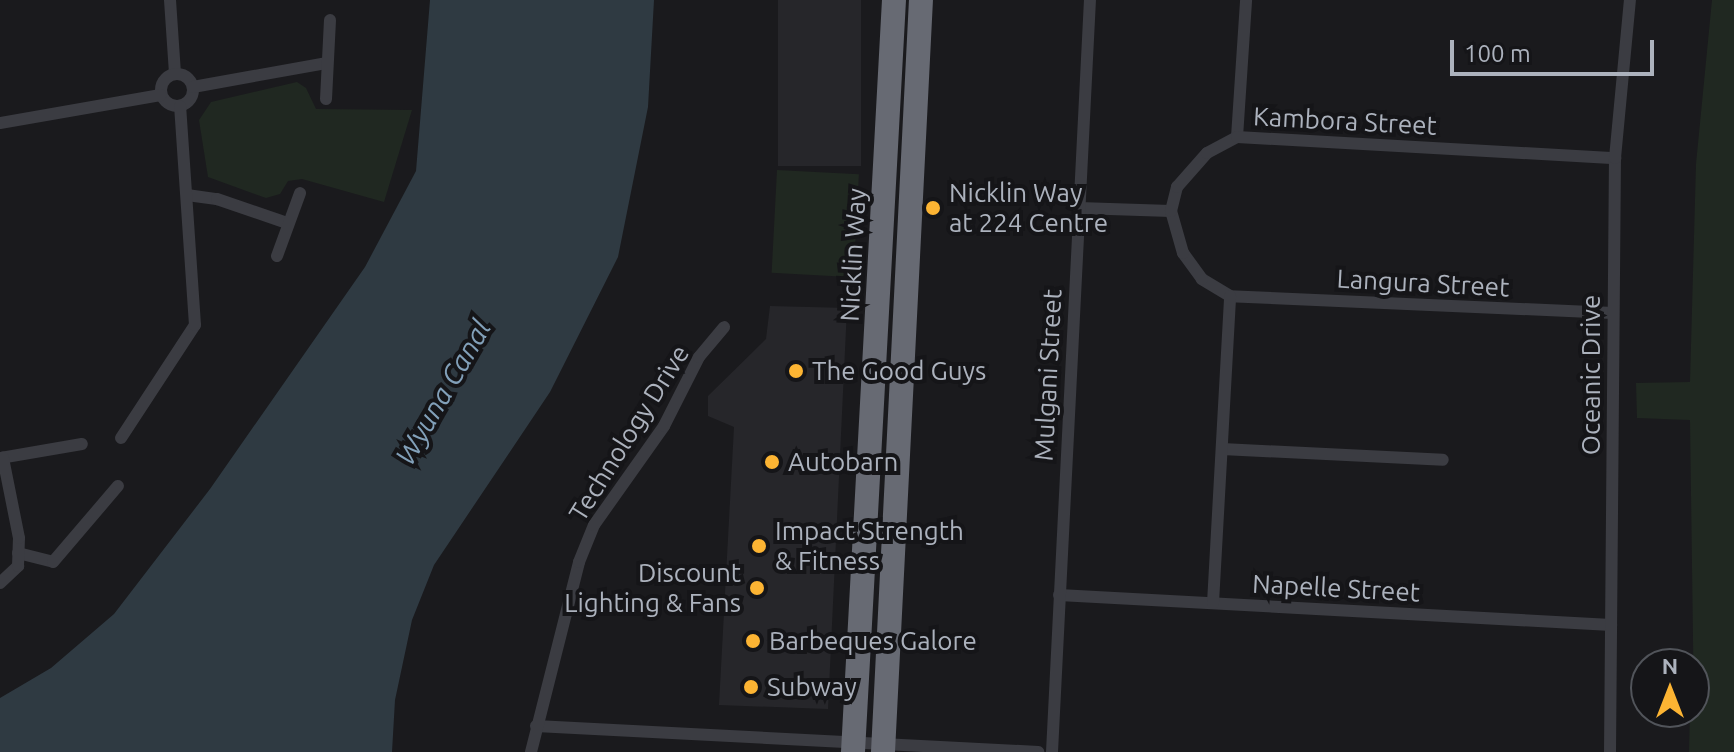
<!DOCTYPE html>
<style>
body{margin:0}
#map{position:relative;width:1734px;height:752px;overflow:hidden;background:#1a1a1d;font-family:Ubuntu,sans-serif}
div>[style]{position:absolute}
.built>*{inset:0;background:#26262a;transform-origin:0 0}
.green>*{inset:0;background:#202821;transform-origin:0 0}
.water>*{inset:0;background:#2f3a42}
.street>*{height:12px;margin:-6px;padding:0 6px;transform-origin:6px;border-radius:6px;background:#3b3c42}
.street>.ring{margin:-6px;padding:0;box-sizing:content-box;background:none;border:12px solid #3b3c42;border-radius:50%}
.highway>*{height:24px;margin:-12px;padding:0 12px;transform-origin:12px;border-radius:12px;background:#676a73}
.dots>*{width:22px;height:22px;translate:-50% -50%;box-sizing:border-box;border:4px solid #151518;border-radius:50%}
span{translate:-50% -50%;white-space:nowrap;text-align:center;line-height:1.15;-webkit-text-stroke:8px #151518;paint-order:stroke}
.street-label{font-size:26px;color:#acb2bd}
.poi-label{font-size:26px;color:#acb2bd}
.left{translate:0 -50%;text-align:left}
.right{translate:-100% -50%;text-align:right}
.water-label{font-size:28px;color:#82a0b9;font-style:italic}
.north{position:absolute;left:1630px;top:648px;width:80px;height:80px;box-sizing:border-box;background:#151518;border:2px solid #51545a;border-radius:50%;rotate:0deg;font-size:22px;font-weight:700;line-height:32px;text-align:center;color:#acb2bd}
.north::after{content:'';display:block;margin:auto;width:28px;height:36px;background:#fcb433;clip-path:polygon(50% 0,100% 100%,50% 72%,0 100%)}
.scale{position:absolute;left:1450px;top:40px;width:204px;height:36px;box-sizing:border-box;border:4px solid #acb2bd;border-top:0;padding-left:10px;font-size:24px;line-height:28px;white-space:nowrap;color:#acb2bd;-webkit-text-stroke:6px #151518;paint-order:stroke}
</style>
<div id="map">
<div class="built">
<i style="left:778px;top:0;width:83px;height:166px"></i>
<i style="clip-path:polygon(770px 306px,847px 308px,828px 709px,719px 705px,734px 427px,708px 416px,708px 396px,766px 339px)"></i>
</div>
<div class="green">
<i style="clip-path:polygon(1712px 0,1734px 0,1734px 752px,1689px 752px,1690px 712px,1694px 712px,1690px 420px,1637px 418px,1636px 383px,1690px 382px,1696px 164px)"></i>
<i style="clip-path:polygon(297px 82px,306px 88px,316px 109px,412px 110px,384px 202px,302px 179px,288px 181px,280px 194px,266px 198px,208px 177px,199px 120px,211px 102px)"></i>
<i style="left:777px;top:170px;width:82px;height:103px;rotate:3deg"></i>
</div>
<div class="water">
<i style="clip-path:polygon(430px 0,654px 0,648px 107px,618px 257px,550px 392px,434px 565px,412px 620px,395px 700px,392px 752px,0 752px,0 698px,51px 668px,114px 614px,210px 489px,365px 267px,416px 171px)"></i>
</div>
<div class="street">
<i style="left:170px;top:0;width:74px;rotate:86.1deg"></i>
<i class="ring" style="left:161px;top:74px;width:20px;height:20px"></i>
<i style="left:193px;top:87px;width:135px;rotate:-10.2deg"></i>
<i style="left:326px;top:99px;width:79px;rotate:-87.1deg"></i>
<i style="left:0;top:123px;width:163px;rotate:-9.9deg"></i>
<i style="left:1237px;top:137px;width:137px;rotate:-86.2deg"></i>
<i style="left:187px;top:195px;width:30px;rotate:8deg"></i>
<i style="left:217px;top:199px;width:74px;rotate:18.9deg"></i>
<i style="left:1079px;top:208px;width:92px;rotate:1.9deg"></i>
<i style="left:277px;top:256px;width:67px;rotate:-69.9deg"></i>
<i style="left:1613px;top:313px;width:383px;rotate:-177.5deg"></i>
<i style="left:1230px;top:296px;width:33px;rotate:-149deg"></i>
<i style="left:1202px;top:279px;width:32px;rotate:-126deg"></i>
<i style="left:1183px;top:253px;width:44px;rotate:-105.9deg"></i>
<i style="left:1171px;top:211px;width:25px;rotate:-76deg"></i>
<i style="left:1177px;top:187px;width:45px;rotate:-48.6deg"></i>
<i style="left:1207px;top:153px;width:34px;rotate:-28deg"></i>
<i style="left:1237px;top:137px;width:379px;rotate:3.2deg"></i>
<i style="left:121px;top:438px;width:135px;rotate:-56.8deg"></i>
<i style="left:195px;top:325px;width:219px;rotate:-93.9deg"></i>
<i style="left:1222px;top:449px;width:221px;rotate:2.8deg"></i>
<i style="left:0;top:458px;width:83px;rotate:-9.7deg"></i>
<i style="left:18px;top:553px;width:36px;rotate:14deg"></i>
<i style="left:53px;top:562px;width:100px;rotate:-49.5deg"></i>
<i style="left:0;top:583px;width:25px;rotate:-43deg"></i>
<i style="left:18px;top:566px;width:28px;rotate:-88deg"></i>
<i style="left:19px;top:538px;width:82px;rotate:-101.3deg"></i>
<i style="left:1059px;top:595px;width:553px;rotate:3.11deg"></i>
<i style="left:1213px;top:603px;width:307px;rotate:-86.8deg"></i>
<i style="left:536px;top:726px;width:503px;rotate:2.96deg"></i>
<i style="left:531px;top:752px;width:196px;rotate:-75.8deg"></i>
<i style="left:579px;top:562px;width:40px;rotate:-68deg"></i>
<i style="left:594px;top:525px;width:121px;rotate:-54.7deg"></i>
<i style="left:664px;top:426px;width:77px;rotate:-63.1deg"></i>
<i style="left:699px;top:357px;width:39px;rotate:-50deg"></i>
<i style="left:1052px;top:752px;width:753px;rotate:-87.11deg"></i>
<i style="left:1610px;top:752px;width:594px;rotate:-89.52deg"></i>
<i style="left:1615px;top:158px;width:159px;rotate:-84.6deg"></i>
</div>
<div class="highway">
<i style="left:853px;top:752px;width:753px;rotate:-86.88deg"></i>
<i style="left:883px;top:752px;width:753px;rotate:-87.11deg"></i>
</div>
<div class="dots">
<i style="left:933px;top:208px;background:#fcb433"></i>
<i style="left:796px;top:371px;background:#fcb433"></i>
<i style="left:772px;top:462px;background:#fcb433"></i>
<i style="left:759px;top:546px;background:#fcb433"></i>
<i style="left:757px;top:588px;background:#fcb433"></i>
<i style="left:753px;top:641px;background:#fcb433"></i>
<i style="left:751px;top:687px;background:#fcb433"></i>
</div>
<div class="street-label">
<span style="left:1345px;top:121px;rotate:3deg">Kambora Street</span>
<span style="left:853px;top:255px;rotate:-87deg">Nicklin Way</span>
<span style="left:1423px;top:283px;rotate:3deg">Langura Street</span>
<span style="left:1048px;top:375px;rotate:-87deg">Mulgani Street</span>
<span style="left:1591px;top:375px;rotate:-90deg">Oceanic Drive</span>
<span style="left:629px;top:433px;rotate:-58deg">Technology Drive</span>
<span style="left:1336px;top:588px;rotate:3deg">Napelle Street</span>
</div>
<div class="poi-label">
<span class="left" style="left:949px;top:208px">Nicklin Way<br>at 224 Centre</span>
<span class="left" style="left:812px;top:371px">The Good Guys</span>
<span class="left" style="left:788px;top:462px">Autobarn</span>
<span class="left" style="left:775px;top:546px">Impact Strength<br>&amp; Fitness</span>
<span class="right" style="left:741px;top:588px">Discount<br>Lighting &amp; Fans</span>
<span class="left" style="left:769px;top:641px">Barbeques Galore</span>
<span class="left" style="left:767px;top:687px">Subway</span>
</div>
<div class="water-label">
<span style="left:443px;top:392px;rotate:-60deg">Wyuna Canal</span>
</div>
<div class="north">N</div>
<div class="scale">100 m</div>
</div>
